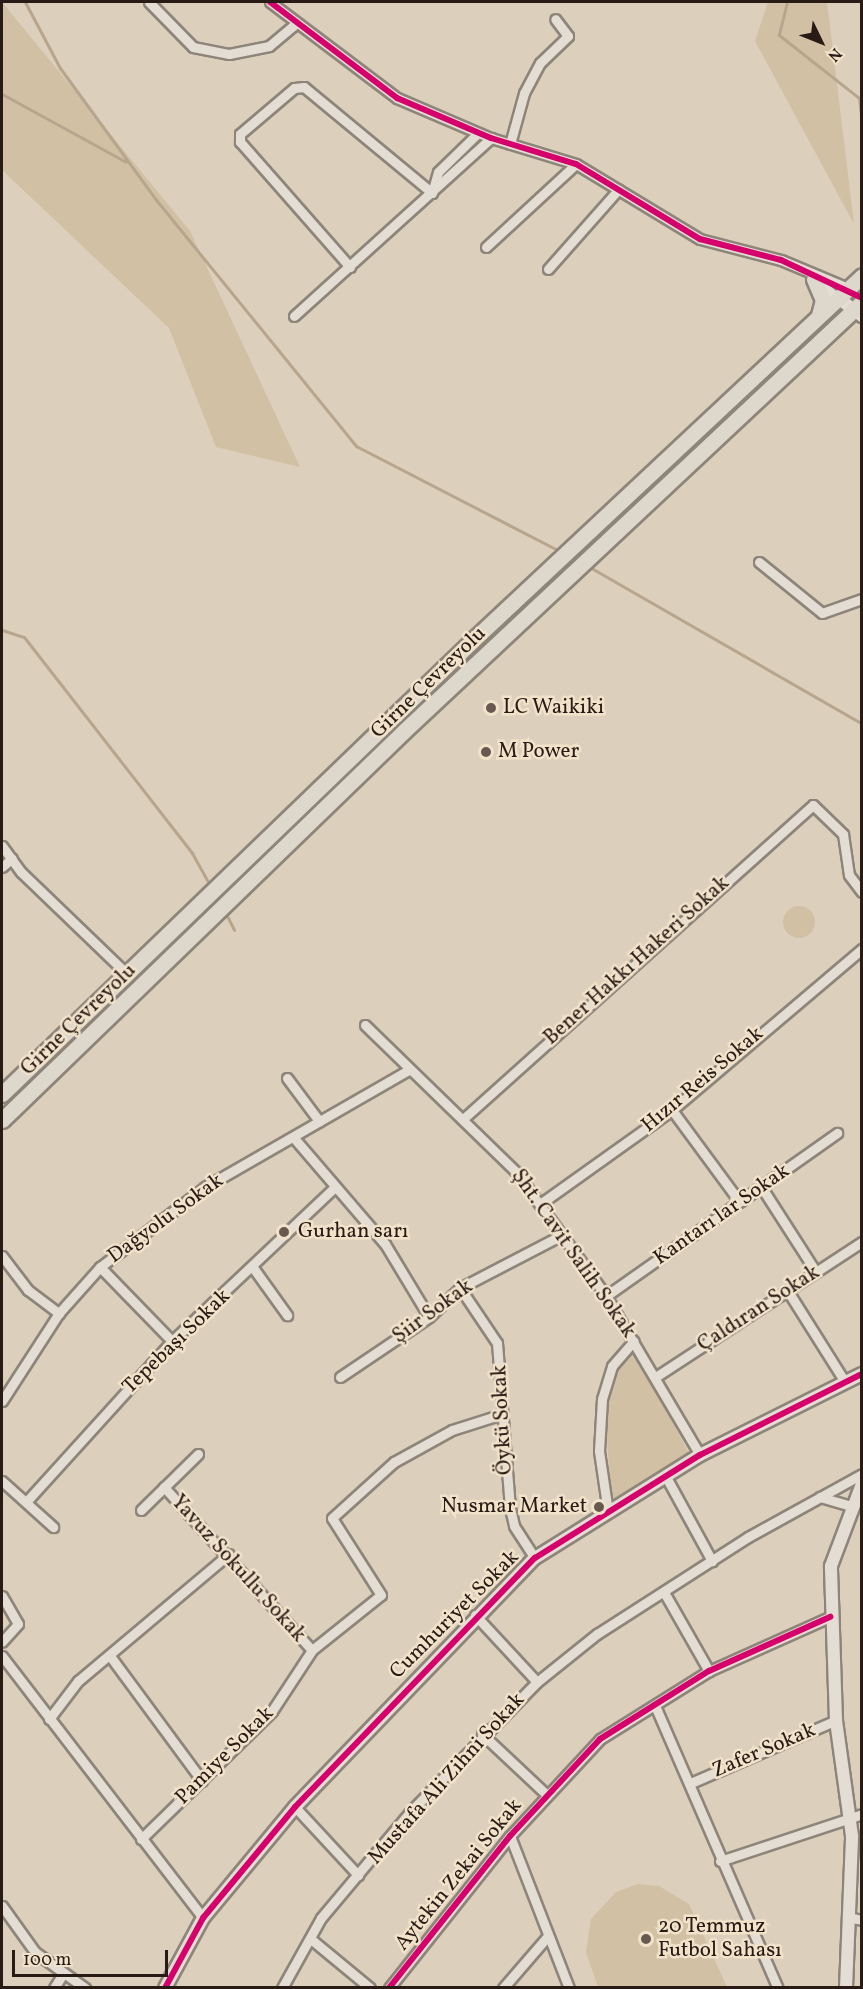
<!DOCTYPE html>
<meta charset="utf-8">
<style>
body{margin:0}
#map{position:relative;width:863px;height:1989px;overflow:hidden;background:#dccfbb;font-family:Vollkorn,serif}
div>[style]{position:absolute}
.green>*{inset:0;background:#d2c0a5}
.round{border-radius:50%}
.stream>*{height:3px;margin:-1.5px;padding:0 1.5px;transform-origin:1.5px;border-radius:1.5px;background:#b8a58d}
.roads{filter:drop-shadow(2px 0 #8e857a) drop-shadow(-2px 0 #8e857a) drop-shadow(0 2px #8e857a) drop-shadow(0 -2px #8e857a)}
.minor>*{height:9px;margin:-4.5px;padding:0 4.5px;transform-origin:4.5px;border-radius:4.5px;background:#e3ddd3}
.tertiary>*{height:12px;margin:-6px;padding:0 6px;transform-origin:6px;border-radius:6px;background:#e3ddd3}
.trunk>*{height:15px;margin:-7.5px;padding:0 7.5px;transform-origin:7.5px;border-radius:7.5px;background:#ded7cb}
.cycleway>*{height:6px;margin:-3px;padding:0 3px;transform-origin:3px;border-radius:3px;background:#d6006c}
.dots>*{width:16px;height:16px;translate:-50% -50%;box-sizing:border-box;border:3px solid #f1e2ca;border-radius:50%}
span{translate:-50% -50%;white-space:nowrap;text-align:center;line-height:1.15;-webkit-text-stroke:5px #f1e2ca;paint-order:stroke}
.street-label{font-size:21px;color:#281a15}
.poi-label{font-size:21px;color:#281a15}
.left{translate:0 -50%;text-align:left}
.right{translate:-100% -50%;text-align:right}
.frame{position:absolute;inset:0;border:3px solid #281a15;pointer-events:none}
.north{position:absolute;left:791px;top:12px;width:60px;height:60px;-webkit-text-stroke:4px #f1e2ca;paint-order:stroke;rotate:133deg;font-size:16px;font-weight:700;line-height:24px;text-align:center;color:#281a15}
.north::after{content:'';display:block;margin:auto;width:21px;height:27px;background:#281a15;clip-path:polygon(50% 0,100% 100%,50% 72%,0 100%)}
.scale{position:absolute;left:12px;top:1950px;width:156px;height:27px;box-sizing:border-box;border:3px solid #281a15;border-top:0;padding-left:8px;font-size:18px;line-height:21px;white-space:nowrap;color:#281a15;-webkit-text-stroke:4px #f1e2ca;paint-order:stroke}
</style>
<div id="map">
<div class="green">
<i style="clip-path:polygon(2px 2px,190px 231px,300px 467px,216px 447px,169px 328px,2px 170px)"></i>
<i style="clip-path:polygon(768px 2px,827px 2px,854px 224px,755px 41px)"></i>
<i class="round" style="left:783px;top:906px;width:32px;height:32px"></i>
<i style="clip-path:polygon(634px 1351px,690px 1455px,611px 1503px,605px 1402px,614px 1372px)"></i>
<i style="clip-path:polygon(638px 1884px,659px 1886px,689px 1904px,727px 1987px,598px 1987px,586px 1952px,591px 1919px,616px 1892px)"></i>
</div>
<div class="stream">
<i style="left:25px;top:2px;width:75px;rotate:62.1deg"></i>
<i style="left:60px;top:68px;width:165px;rotate:53.9deg"></i>
<i style="left:157px;top:201px;width:316px;rotate:50.9deg"></i>
<i style="left:356px;top:446px;width:229px;rotate:27.3deg"></i>
<i style="left:787px;top:2px;width:34px;rotate:104deg"></i>
<i style="left:779px;top:35px;width:102px;rotate:38.2deg"></i>
<i style="left:859px;top:98px;width:26px;rotate:83deg"></i>
<i style="left:2px;top:94px;width:141px;rotate:28.7deg"></i>
<i style="left:586px;top:565px;width:319px;rotate:29.9deg"></i>
<i style="left:2px;top:630px;width:23px;rotate:18deg"></i>
<i style="left:24px;top:637px;width:274px;rotate:52.1deg"></i>
<i style="left:192px;top:853px;width:37px;rotate:61deg"></i>
<i style="left:225px;top:912px;width:20px;rotate:63deg"></i>
</div>
<div class="roads">
<div class="minor">
<i style="left:149px;top:2px;width:63px;rotate:45.6deg"></i>
<i style="left:193px;top:47px;width:37px;rotate:11deg"></i>
<i style="left:229px;top:54px;width:41px;rotate:-11.3deg"></i>
<i style="left:269px;top:46px;width:35px;rotate:-40deg"></i>
<i style="left:270px;top:2px;width:159px;rotate:37.1deg"></i>
<i style="left:397px;top:98px;width:102px;rotate:23.1deg"></i>
<i style="left:491px;top:138px;width:89px;rotate:17deg"></i>
<i style="left:576px;top:164px;width:145px;rotate:31.2deg"></i>
<i style="left:700px;top:239px;width:84px;rotate:14.5deg"></i>
<i style="left:781px;top:260px;width:73px;rotate:22.7deg"></i>
<i style="left:510px;top:144px;width:53px;rotate:-74.6deg"></i>
<i style="left:524px;top:93px;width:34px;rotate:-62deg"></i>
<i style="left:540px;top:63px;width:39px;rotate:-44deg"></i>
<i style="left:568px;top:36px;width:21px;rotate:-127deg"></i>
<i style="left:486px;top:247px;width:122px;rotate:-42.7deg"></i>
<i style="left:350px;top:267px;width:167px;rotate:-131.3deg"></i>
<i style="left:240px;top:142px;width:8px;rotate:-90deg"></i>
<i style="left:240px;top:134px;width:71px;rotate:-40.4deg"></i>
<i style="left:294px;top:88px;width:10px;rotate:-6deg"></i>
<i style="left:304px;top:87px;width:166px;rotate:39.6deg"></i>
<i style="left:432px;top:193px;width:22px;rotate:-74deg"></i>
<i style="left:438px;top:172px;width:56px;rotate:-44.3deg"></i>
<i style="left:548px;top:269px;width:106px;rotate:-48.5deg"></i>
<i style="left:818px;top:282px;width:26px;rotate:39deg"></i>
<i style="left:294px;top:316px;width:266px;rotate:-42.1deg"></i>
<i style="left:759px;top:562px;width:81px;rotate:39deg"></i>
<i style="left:822px;top:613px;width:42px;rotate:-19.3deg"></i>
<i style="left:2px;top:846px;width:32px;rotate:54deg"></i>
<i style="left:21px;top:872px;width:146px;rotate:43.9deg"></i>
<i style="left:2px;top:867px;width:13px;rotate:-42deg"></i>
<i style="left:365px;top:1025px;width:211px;rotate:44.2deg"></i>
<i style="left:516px;top:1172px;width:153px;rotate:54deg"></i>
<i style="left:606px;top:1296px;width:185px;rotate:59.4deg"></i>
<i style="left:287px;top:1078px;width:54px;rotate:53.3deg"></i>
<i style="left:672px;top:1110px;width:113px;rotate:53.6deg"></i>
<i style="left:463px;top:1119px;width:470px;rotate:-41.9deg"></i>
<i style="left:813px;top:805px;width:42px;rotate:44deg"></i>
<i style="left:843px;top:834px;width:41px;rotate:81.7deg"></i>
<i style="left:849px;top:875px;width:21px;rotate:53deg"></i>
<i style="left:294px;top:1138px;width:140px;rotate:49.4deg"></i>
<i style="left:385px;top:1244px;width:85px;rotate:58.9deg"></i>
<i style="left:762px;top:1188px;width:100px;rotate:57.3deg"></i>
<i style="left:540px;top:1204px;width:162px;rotate:-35.5deg"></i>
<i style="left:672px;top:1110px;width:249px;rotate:-40.3deg"></i>
<i style="left:2px;top:1256px;width:43px;rotate:52.6deg"></i>
<i style="left:28px;top:1290px;width:39px;rotate:37deg"></i>
<i style="left:100px;top:1267px;width:103px;rotate:45.8deg"></i>
<i style="left:254px;top:1269px;width:57px;rotate:54.3deg"></i>
<i style="left:460px;top:1288px;width:66px;rotate:56.1deg"></i>
<i style="left:497px;top:1343px;width:166px;rotate:85.5deg"></i>
<i style="left:510px;top:1508px;width:18px;rotate:77deg"></i>
<i style="left:514px;top:1526px;width:38px;rotate:57deg"></i>
<i style="left:789px;top:1293px;width:105px;rotate:57.8deg"></i>
<i style="left:606px;top:1296px;width:283px;rotate:-35.2deg"></i>
<i style="left:657px;top:1376px;width:245px;rotate:-33.2deg"></i>
<i style="left:340px;top:1377px;width:107px;rotate:-34deg"></i>
<i style="left:429px;top:1317px;width:42px;rotate:-43.1deg"></i>
<i style="left:460px;top:1288px;width:113px;rotate:-27.5deg"></i>
<i style="left:2px;top:1401px;width:105px;rotate:-57.1deg"></i>
<i style="left:59px;top:1313px;width:62px;rotate:-48.3deg"></i>
<i style="left:100px;top:1267px;width:132px;rotate:-37.3deg"></i>
<i style="left:205px;top:1187px;width:233px;rotate:-29.9deg"></i>
<i style="left:666px;top:1477px;width:96px;rotate:61.3deg"></i>
<i style="left:2px;top:1481px;width:69px;rotate:42deg"></i>
<i style="left:164px;top:1487px;width:220px;rotate:47.8deg"></i>
<i style="left:820px;top:1497px;width:32px;rotate:16deg"></i>
<i style="left:26px;top:1502px;width:217px;rotate:-47.8deg"></i>
<i style="left:172px;top:1341px;width:224px;rotate:-43.4deg"></i>
<i style="left:141px;top:1510px;width:80px;rotate:-44.5deg"></i>
<i style="left:608px;top:1512px;width:62px;rotate:-98.4deg"></i>
<i style="left:599px;top:1451px;width:52px;rotate:-86.7deg"></i>
<i style="left:602px;top:1399px;width:34px;rotate:-73deg"></i>
<i style="left:612px;top:1366px;width:33px;rotate:-49deg"></i>
<i style="left:665px;top:1594px;width:89px;rotate:60.3deg"></i>
<i style="left:2px;top:1596px;width:32px;rotate:60deg"></i>
<i style="left:18px;top:1624px;width:24px;rotate:132deg"></i>
<i style="left:475px;top:1615px;width:91px;rotate:47.2deg"></i>
<i style="left:2px;top:1656px;width:330px;rotate:52.5deg"></i>
<i style="left:110px;top:1656px;width:155px;rotate:53.6deg"></i>
<i style="left:656px;top:1708px;width:305px;rotate:66.5deg"></i>
<i style="left:49px;top:1719px;width:48px;rotate:-52.7deg"></i>
<i style="left:78px;top:1681px;width:197px;rotate:-40.1deg"></i>
<i style="left:482px;top:1734px;width:88px;rotate:43.2deg"></i>
<i style="left:693px;top:1782px;width:156px;rotate:-23.4deg"></i>
<i style="left:295px;top:1807px;width:93px;rotate:47.2deg"></i>
<i style="left:510px;top:1836px;width:163px;rotate:68.8deg"></i>
<i style="left:141px;top:1839px;width:183px;rotate:-44.3deg"></i>
<i style="left:272px;top:1711px;width:73px;rotate:-56.7deg"></i>
<i style="left:312px;top:1650px;width:88px;rotate:-38.6deg"></i>
<i style="left:381px;top:1595px;width:91px;rotate:-122.5deg"></i>
<i style="left:332px;top:1518px;width:84px;rotate:-42.1deg"></i>
<i style="left:394px;top:1462px;width:66px;rotate:-28.9deg"></i>
<i style="left:452px;top:1430px;width:52px;rotate:-17.7deg"></i>
<i style="left:720px;top:1861px;width:150px;rotate:-18.3deg"></i>
<i style="left:2px;top:1906px;width:57px;rotate:54.3deg"></i>
<i style="left:35px;top:1952px;width:62px;rotate:35.8deg"></i>
<i style="left:852px;top:1918px;width:10px;rotate:11deg"></i>
<i style="left:312px;top:1940px;width:75px;rotate:39.6deg"></i>
<i style="left:54px;top:1988px;width:15px;rotate:-58deg"></i>
<i style="left:282px;top:1988px;width:80px;rotate:-60.9deg"></i>
<i style="left:321px;top:1918px;width:138px;rotate:-50deg"></i>
<i style="left:410px;top:1812px;width:182px;rotate:-45.7deg"></i>
<i style="left:537px;top:1682px;width:77px;rotate:-38.7deg"></i>
<i style="left:597px;top:1634px;width:179px;rotate:-32.7deg"></i>
<i style="left:748px;top:1537px;width:130px;rotate:-28.9deg"></i>
<i style="left:389px;top:1988px;width:194px;rotate:-51.5deg"></i>
<i style="left:510px;top:1836px;width:132px;rotate:-47.1deg"></i>
<i style="left:600px;top:1739px;width:128px;rotate:-32deg"></i>
<i style="left:709px;top:1671px;width:133px;rotate:-24.1deg"></i>
<i style="left:503px;top:1988px;width:67px;rotate:-49.2deg"></i>
</div>
<div class="tertiary">
<i style="left:838px;top:298px;width:30px;rotate:37deg"></i>
<i style="left:165px;top:1988px;width:80px;rotate:-61.5deg"></i>
<i style="left:203px;top:1918px;width:144px;rotate:-50.3deg"></i>
<i style="left:295px;top:1807px;width:346px;rotate:-46.1deg"></i>
<i style="left:535px;top:1558px;width:195px;rotate:-32deg"></i>
<i style="left:700px;top:1455px;width:181px;rotate:-26.6deg"></i>
<i style="left:846px;top:1988px;width:152px;rotate:-87.7deg"></i>
<i style="left:852px;top:1836px;width:117px;rotate:-97.9deg"></i>
<i style="left:836px;top:1720px;width:154px;rotate:-91.9deg"></i>
<i style="left:831px;top:1566px;width:88px;rotate:-69.3deg"></i>
</div>
<div class="trunk">
<i style="left:814px;top:279px;width:23px;rotate:67deg"></i>
<i style="left:823px;top:300px;width:16px;rotate:105deg"></i>
<i style="left:2px;top:1094px;width:653px;rotate:-43.94deg"></i>
<i style="left:472px;top:641px;width:534px;rotate:-43.1deg"></i>
<i style="left:2px;top:1120px;width:559px;rotate:-44.06deg"></i>
<i style="left:404px;top:731px;width:628px;rotate:-43.13deg"></i>
</div>
</div>
<div class="cycleway">
<i style="left:270px;top:2px;width:159px;rotate:37.1deg"></i>
<i style="left:397px;top:98px;width:102px;rotate:23.1deg"></i>
<i style="left:491px;top:138px;width:89px;rotate:17deg"></i>
<i style="left:576px;top:164px;width:145px;rotate:31.2deg"></i>
<i style="left:700px;top:239px;width:84px;rotate:14.5deg"></i>
<i style="left:781px;top:260px;width:89px;rotate:25.1deg"></i>
<i style="left:165px;top:1988px;width:80px;rotate:-61.5deg"></i>
<i style="left:203px;top:1918px;width:144px;rotate:-50.3deg"></i>
<i style="left:295px;top:1807px;width:346px;rotate:-46.1deg"></i>
<i style="left:535px;top:1558px;width:195px;rotate:-32deg"></i>
<i style="left:700px;top:1455px;width:181px;rotate:-26.6deg"></i>
<i style="left:389px;top:1988px;width:194px;rotate:-51.5deg"></i>
<i style="left:510px;top:1836px;width:132px;rotate:-47.1deg"></i>
<i style="left:600px;top:1739px;width:128px;rotate:-32deg"></i>
<i style="left:709px;top:1671px;width:133px;rotate:-24.1deg"></i>
</div>
<div class="dots">
<i style="left:491px;top:708px;background:#67594f"></i>
<i style="left:486px;top:752px;background:#67594f"></i>
<i style="left:284px;top:1232px;background:#67594f"></i>
<i style="left:599px;top:1507px;background:#67594f"></i>
<i style="left:646px;top:1939px;background:#67594f"></i>
</div>
<div class="street-label">
<span style="left:429px;top:683px;rotate:-44deg">Girne Çevreyolu</span>
<span style="left:637px;top:961px;rotate:-42deg">Bener Hakkı Hakeri Sokak</span>
<span style="left:79px;top:1020px;rotate:-44deg">Girne Çevreyolu</span>
<span style="left:703px;top:1080px;rotate:-40deg">Hızır Reis Sokak</span>
<span style="left:722px;top:1215px;rotate:-35deg">Kantarı lar Sokak</span>
<span style="left:166px;top:1219px;rotate:-36deg">Dağyolu Sokak</span>
<span style="left:573px;top:1254px;rotate:55deg">Şht. Cavit Salih Sokak</span>
<span style="left:759px;top:1309px;rotate:-33deg">Çaldıran Sokak</span>
<span style="left:433px;top:1312px;rotate:-36deg">Şiir Sokak</span>
<span style="left:177px;top:1342px;rotate:-44deg">Tepebaşı Sokak</span>
<span style="left:503px;top:1420px;rotate:-93deg">Öykü Sokak</span>
<span style="left:238px;top:1569px;rotate:48deg">Yavuz Sokullu Sokak</span>
<span style="left:455px;top:1615px;rotate:-45deg">Cumhuriyet Sokak</span>
<span style="left:764px;top:1751px;rotate:-23deg">Zafer Sokak</span>
<span style="left:225px;top:1756px;rotate:-45deg">Pamiye Sokak</span>
<span style="left:447px;top:1779px;rotate:-48deg">Mustafa Ali Zihni Sokak</span>
<span style="left:459px;top:1875px;rotate:-51deg">Aytekin Zekai Sokak</span>
</div>
<div class="poi-label">
<span class="left" style="left:503px;top:708px">LC Waikiki</span>
<span class="left" style="left:498px;top:752px">M Power</span>
<span class="left" style="left:298px;top:1232px">Gurhan sarı</span>
<span class="right" style="left:587px;top:1507px">Nusmar Market</span>
<span class="left" style="left:658px;top:1939px">20 Temmuz<br>Futbol Sahası</span>
</div>
<div class="frame"></div>
<div class="north">N</div>
<div class="scale">100 m</div>
</div>
